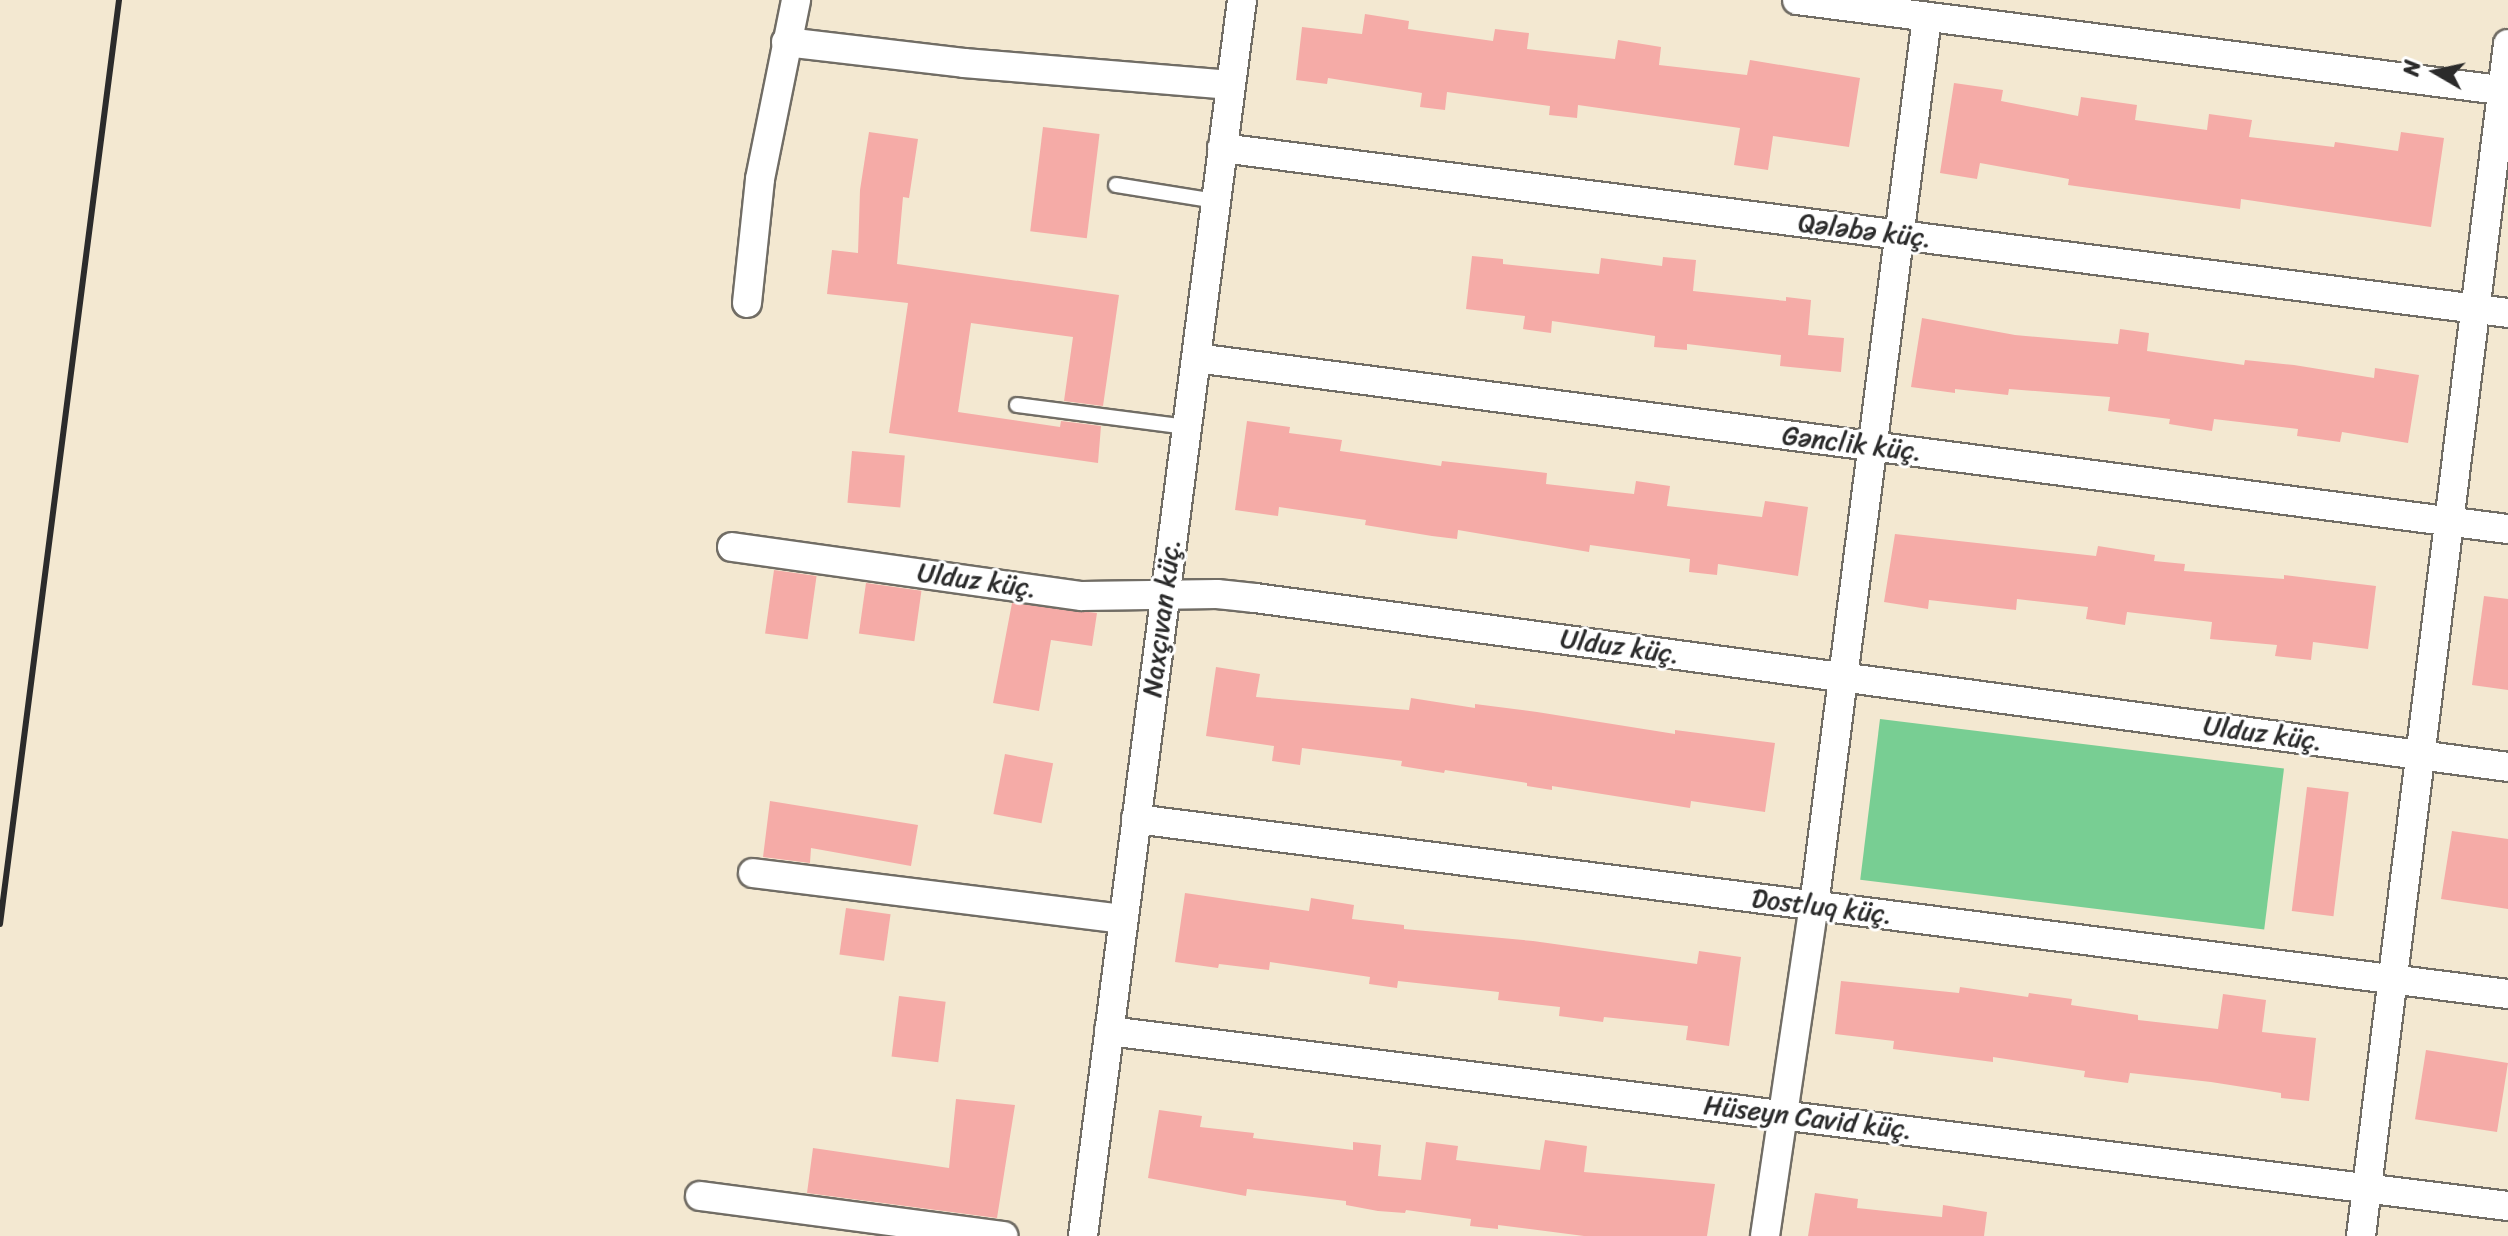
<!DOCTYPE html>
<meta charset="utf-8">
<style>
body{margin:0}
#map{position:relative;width:2508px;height:1236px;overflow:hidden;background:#f3e8d1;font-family:Sriracha,sans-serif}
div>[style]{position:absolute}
.green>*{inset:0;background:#78ce93;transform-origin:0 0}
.building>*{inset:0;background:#f5aba7;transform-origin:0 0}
.roads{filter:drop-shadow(2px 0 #716d65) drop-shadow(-2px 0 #716d65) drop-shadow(0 2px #716d65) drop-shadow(0 -2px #716d65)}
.lane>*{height:14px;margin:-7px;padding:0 7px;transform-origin:7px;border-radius:7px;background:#fff}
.street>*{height:28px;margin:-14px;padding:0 14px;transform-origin:14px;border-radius:14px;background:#fff}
.rail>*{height:6px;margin:-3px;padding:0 3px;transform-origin:3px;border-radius:3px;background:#2b2b2b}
span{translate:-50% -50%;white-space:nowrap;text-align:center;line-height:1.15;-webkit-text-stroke:6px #fff;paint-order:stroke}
.street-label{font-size:26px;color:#2b2b2b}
.north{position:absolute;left:2396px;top:32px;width:80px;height:80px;-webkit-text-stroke:6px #fff;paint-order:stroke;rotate:279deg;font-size:22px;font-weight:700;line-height:32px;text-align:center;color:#2b2b2b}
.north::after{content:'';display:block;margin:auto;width:28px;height:36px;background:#2b2b2b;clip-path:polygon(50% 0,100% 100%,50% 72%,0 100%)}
</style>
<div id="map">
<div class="green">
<i style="left:1880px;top:719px;width:407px;height:162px;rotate:7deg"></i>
</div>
<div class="building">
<i style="clip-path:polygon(1365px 14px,1409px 21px,1408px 29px,1493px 41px,1495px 29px,1529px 33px,1527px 49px,1615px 59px,1618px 40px,1661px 47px,1659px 65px,1747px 75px,1750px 60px,1860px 78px,1849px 147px,1773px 136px,1768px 170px,1734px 165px,1740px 128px,1578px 105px,1577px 118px,1549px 115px,1550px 106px,1447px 92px,1445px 110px,1420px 107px,1422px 93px,1328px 78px,1327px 84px,1296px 80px,1302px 27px,1362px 34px)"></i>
<i style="clip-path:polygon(1954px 83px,2003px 90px,2001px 101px,2078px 116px,2081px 97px,2137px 105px,2135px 120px,2207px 130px,2209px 114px,2252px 120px,2249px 137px,2334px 147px,2335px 142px,2398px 151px,2401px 132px,2444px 138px,2431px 227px,2241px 199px,2240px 209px,2068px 185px,2069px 179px,1980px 163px,1977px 179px,1940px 173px)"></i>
<i style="left:1043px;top:127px;width:57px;height:105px;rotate:7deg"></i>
<i style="clip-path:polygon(869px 132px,918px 139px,909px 198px,903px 197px,897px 264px,1119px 295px,1103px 406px,1064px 401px,1073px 337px,971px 323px,958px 412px,1060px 427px,1061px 421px,1101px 426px,1098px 463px,889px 433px,908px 303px,827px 294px,832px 250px,858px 253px,860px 190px)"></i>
<i style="clip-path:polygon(1472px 256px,1503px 259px,1503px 264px,1599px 274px,1601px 258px,1662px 266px,1663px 257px,1696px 260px,1693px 291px,1786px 301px,1786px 297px,1811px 300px,1808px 335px,1844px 338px,1841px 372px,1780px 366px,1781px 355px,1687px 344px,1687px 350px,1654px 347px,1655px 336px,1552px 321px,1551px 333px,1523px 329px,1525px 316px,1466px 309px)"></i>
<i style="clip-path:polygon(1922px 318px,2015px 335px,2118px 344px,2120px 329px,2149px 333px,2147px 351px,2244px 365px,2245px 360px,2294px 365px,2374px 378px,2375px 368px,2419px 375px,2408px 443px,2342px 432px,2340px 442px,2297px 436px,2298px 429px,2214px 419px,2212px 431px,2169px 424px,2170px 419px,2108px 411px,2110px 397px,2009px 389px,2008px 395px,1955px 389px,1955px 393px,1911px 387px)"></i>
<i style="clip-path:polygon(1247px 421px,1290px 427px,1289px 433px,1342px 440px,1340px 451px,1441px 466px,1442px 461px,1547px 473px,1546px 484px,1634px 494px,1636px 481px,1670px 486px,1667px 506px,1762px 517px,1765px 501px,1808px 507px,1798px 576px,1718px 564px,1717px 575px,1689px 572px,1690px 559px,1590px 545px,1589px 552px,1458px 530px,1457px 539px,1432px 536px,1365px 525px,1366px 520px,1279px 507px,1278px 516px,1235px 510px)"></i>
<i style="left:852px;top:451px;width:53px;height:52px;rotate:5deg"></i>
<i style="clip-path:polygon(1895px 534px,2096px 556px,2098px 546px,2155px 555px,2154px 561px,2185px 564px,2184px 571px,2284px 579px,2284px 575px,2376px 586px,2368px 649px,2313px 642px,2311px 660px,2275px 656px,2277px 645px,2210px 639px,2212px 622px,2127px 612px,2125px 625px,2086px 619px,2088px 607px,2017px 599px,2016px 610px,1929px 600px,1928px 609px,1884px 602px)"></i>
<i style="left:774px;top:570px;width:43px;height:64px;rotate:8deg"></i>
<i style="left:866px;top:583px;width:56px;height:51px;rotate:8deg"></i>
<i style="clip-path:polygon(2484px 596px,2508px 599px,2508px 690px,2472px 685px)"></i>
<i style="clip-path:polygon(1012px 603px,1097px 613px,1092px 646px,1051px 640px,1039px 711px,993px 703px)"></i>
<i style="clip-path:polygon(1216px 667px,1260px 674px,1256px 697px,1409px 710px,1411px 698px,1475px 708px,1475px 704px,1537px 712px,1675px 734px,1675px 730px,1775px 743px,1765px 812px,1691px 801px,1690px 808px,1552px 786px,1552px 790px,1527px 786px,1527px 783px,1445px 770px,1444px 773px,1401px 766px,1402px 761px,1302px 748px,1300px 765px,1272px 761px,1274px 746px,1206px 736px)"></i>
<i style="left:1005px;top:754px;width:49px;height:61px;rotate:11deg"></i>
<i style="left:2307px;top:787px;width:42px;height:125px;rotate:7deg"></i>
<i style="clip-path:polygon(770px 801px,918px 825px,911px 866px,811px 848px,810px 863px,763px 857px)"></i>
<i style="clip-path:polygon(2452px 831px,2508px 839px,2508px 909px,2441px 899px)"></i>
<i style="clip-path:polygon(1185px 893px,1309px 911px,1311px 898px,1354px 905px,1352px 919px,1404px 925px,1404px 929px,1533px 941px,1697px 964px,1699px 951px,1741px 957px,1729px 1046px,1686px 1040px,1688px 1026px,1604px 1017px,1603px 1022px,1559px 1016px,1560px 1007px,1498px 1000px,1499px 992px,1398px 981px,1397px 988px,1369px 984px,1370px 977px,1270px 962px,1269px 970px,1219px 964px,1218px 968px,1175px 962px)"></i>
<i style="left:846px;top:908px;width:45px;height:47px;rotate:8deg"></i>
<i style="clip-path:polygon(1841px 981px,1959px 993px,1960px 987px,2028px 997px,2029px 993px,2072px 999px,2071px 1005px,2138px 1015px,2138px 1020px,2218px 1029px,2223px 994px,2266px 1000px,2262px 1032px,2316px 1038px,2309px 1101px,2281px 1098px,2281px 1093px,2211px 1082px,2130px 1073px,2128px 1083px,2084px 1077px,2085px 1071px,1993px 1057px,1993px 1062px,1893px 1049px,1894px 1041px,1835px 1034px)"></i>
<i style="left:899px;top:996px;width:47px;height:61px;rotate:7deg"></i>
<i style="left:2426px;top:1050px;width:83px;height:70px;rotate:9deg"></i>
<i style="clip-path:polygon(956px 1099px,1015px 1105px,997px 1218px,807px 1193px,813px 1148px,949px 1168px)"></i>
<i style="clip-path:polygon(1159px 1110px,1202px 1116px,1200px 1127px,1254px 1133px,1253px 1138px,1353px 1150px,1353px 1142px,1381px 1145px,1378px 1176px,1421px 1180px,1426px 1142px,1458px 1146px,1456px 1160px,1540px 1170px,1545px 1140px,1587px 1146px,1584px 1172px,1715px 1184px,1707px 1236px,1584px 1236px,1498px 1225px,1498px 1229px,1470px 1226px,1471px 1219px,1406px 1210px,1405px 1213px,1378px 1211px,1346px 1205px,1346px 1201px,1247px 1189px,1246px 1196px,1148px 1178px)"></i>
<i style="clip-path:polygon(1815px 1193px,1858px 1199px,1857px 1208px,1942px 1217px,1943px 1205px,1987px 1212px,1984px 1236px,1808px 1236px)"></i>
</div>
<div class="roads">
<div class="lane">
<i style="left:1116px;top:185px;width:101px;rotate:9.1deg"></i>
<i style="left:1017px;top:405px;width:170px;rotate:7.4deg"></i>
</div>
<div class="street">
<i style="left:1797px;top:0;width:709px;rotate:7.3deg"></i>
<i style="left:786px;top:42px;width:179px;rotate:6.7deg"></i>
<i style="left:964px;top:63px;width:268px;rotate:4.7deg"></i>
<i style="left:1222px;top:148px;width:1297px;rotate:7.31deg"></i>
<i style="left:747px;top:303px;width:125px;rotate:-84deg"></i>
<i style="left:760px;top:179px;width:183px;rotate:-78.6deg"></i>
<i style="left:1196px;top:358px;width:1323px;rotate:7.43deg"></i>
<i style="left:732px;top:547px;width:353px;rotate:8deg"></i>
<i style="left:1082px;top:596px;width:135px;rotate:-0.8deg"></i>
<i style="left:1217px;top:594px;width:38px;rotate:6deg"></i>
<i style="left:1255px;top:598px;width:1264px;rotate:7.68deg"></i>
<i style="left:1136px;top:819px;width:1383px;rotate:7.27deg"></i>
<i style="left:753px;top:873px;width:372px;rotate:7.1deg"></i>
<i style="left:1109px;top:1031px;width:1410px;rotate:7.13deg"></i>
<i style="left:700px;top:1196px;width:306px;rotate:7.5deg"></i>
<i style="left:1083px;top:1236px;width:1246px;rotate:-82.67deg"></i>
<i style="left:1765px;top:1236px;width:334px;rotate:-81.6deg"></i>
<i style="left:1814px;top:906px;width:895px;rotate:-82.75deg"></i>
<i style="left:2361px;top:1236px;width:1201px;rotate:-82.97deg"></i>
</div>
</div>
<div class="rail">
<i style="left:0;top:924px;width:932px;rotate:-82.66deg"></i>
</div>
<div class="street-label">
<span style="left:1865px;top:231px;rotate:7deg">Qələbə küç.</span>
<span style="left:1852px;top:444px;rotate:7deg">Gənclik küç.</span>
<span style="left:977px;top:581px;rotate:8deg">Ulduz küç.</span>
<span style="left:1162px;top:618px;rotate:-83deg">Naxçıvan küç.</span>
<span style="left:1620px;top:647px;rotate:8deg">Ulduz küç.</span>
<span style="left:2263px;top:734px;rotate:8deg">Ulduz küç.</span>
<span style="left:1822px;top:907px;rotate:7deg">Dostluq küç.</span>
<span style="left:1808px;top:1118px;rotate:7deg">Hüseyn Cavid küç.</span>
</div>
<div class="north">N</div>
</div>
